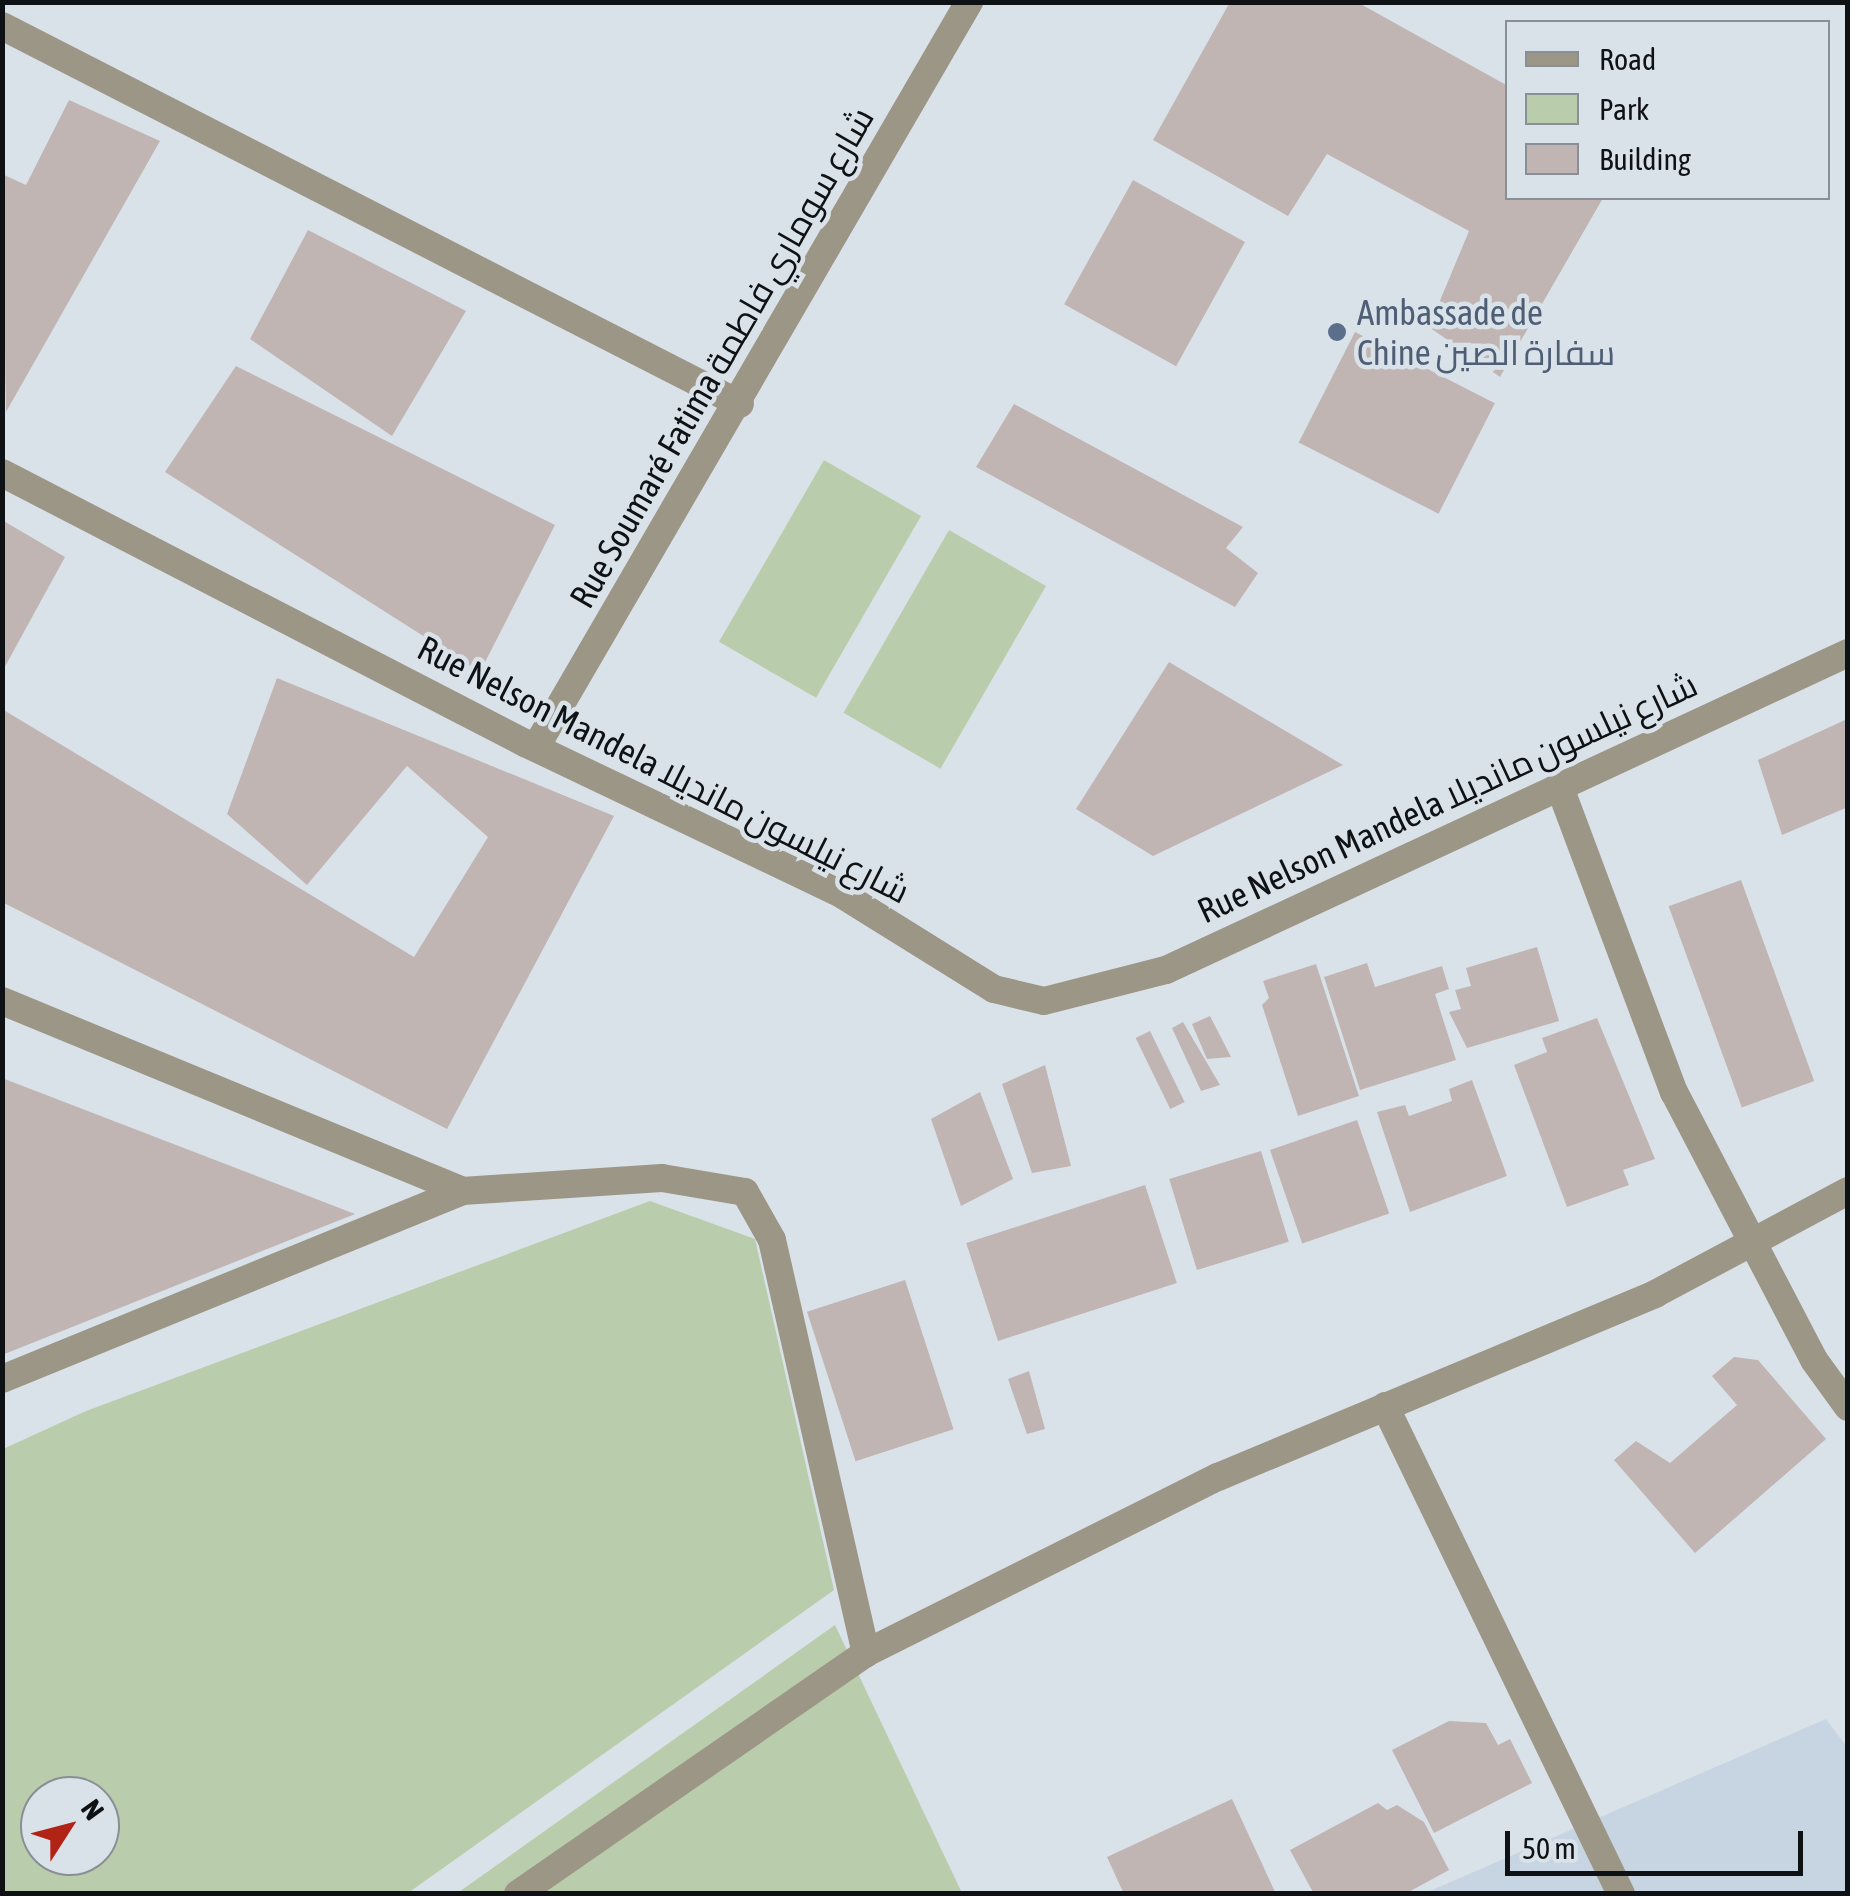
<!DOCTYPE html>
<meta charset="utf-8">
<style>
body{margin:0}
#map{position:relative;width:1850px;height:1896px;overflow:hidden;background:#dae2e9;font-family:"Asap Condensed",Cairo,sans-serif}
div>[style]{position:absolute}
.built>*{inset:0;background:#c6d5e1}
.green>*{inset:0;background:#b9cdad;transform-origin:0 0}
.building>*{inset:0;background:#c0b5b2;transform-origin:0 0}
.minor>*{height:28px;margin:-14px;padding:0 14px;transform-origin:14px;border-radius:14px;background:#9c9687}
.dots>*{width:28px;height:28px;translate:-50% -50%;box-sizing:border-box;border:5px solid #dae2e9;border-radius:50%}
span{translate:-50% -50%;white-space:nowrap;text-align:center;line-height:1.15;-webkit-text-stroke:9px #dae2e9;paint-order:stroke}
.service-label{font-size:35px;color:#4e5e75}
.left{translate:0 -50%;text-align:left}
.street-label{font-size:35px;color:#0f1214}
.frame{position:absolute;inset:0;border:5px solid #0f1214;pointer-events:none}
.legend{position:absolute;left:1505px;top:20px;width:325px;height:180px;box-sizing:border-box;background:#dae2e9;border:2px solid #898f94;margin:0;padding:12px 18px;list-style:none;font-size:30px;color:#0f1214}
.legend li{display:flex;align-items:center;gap:20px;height:50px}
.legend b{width:50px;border:2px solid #898f94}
.north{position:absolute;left:20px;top:1776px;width:100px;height:100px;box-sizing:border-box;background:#dae2e9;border:2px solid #898f94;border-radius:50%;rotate:54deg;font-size:28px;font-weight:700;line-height:40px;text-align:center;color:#0f1214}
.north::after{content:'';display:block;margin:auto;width:35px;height:45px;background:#b12315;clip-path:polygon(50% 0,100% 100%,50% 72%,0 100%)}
.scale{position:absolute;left:1505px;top:1831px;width:298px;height:45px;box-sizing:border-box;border:5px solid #0f1214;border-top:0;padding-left:12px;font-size:30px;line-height:35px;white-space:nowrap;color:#0f1214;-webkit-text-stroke:8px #dae2e9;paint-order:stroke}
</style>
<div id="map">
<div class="built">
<i style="clip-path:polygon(1826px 1719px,1847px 1747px,1847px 1893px,1423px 1894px)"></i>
</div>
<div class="green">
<i style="left:824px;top:460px;width:112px;height:210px;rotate:30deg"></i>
<i style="left:949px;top:530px;width:112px;height:211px;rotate:30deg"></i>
<i style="clip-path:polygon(evenodd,650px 1201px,755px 1239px,834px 1590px,408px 1893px,3px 1893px,3px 1449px,86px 1411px,650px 1201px,40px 1796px,100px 1796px,100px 1856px,40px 1856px,40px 1796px)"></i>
<i style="clip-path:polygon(835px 1625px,962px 1893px,456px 1894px)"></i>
</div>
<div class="building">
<i style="clip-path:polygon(1230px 2px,1357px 2px,1508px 86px,1508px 198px,1603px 198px,1500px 377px,1429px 327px,1469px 231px,1327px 154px,1288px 216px,1153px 140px)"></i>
<i style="clip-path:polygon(69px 100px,160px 141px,6px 412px,2px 174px,26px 185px)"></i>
<i style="left:1133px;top:180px;width:128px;height:142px;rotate:29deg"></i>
<i style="clip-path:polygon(308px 230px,466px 311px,392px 436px,250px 339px)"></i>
<i style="left:1355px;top:332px;width:157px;height:124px;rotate:27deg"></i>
<i style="clip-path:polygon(236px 366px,555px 525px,480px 672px,165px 472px)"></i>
<i style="clip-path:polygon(1014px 404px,1243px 527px,1226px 548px,1258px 573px,1235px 607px,976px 467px)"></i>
<i style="clip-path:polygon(2px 520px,65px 557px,2px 672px)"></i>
<i style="clip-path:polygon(1169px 662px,1343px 765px,1153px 856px,1076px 809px)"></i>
<i style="clip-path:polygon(277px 678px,614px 816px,447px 1129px,2px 902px,2px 709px,414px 957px,488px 837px,407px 766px,307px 885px,227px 814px)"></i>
<i style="clip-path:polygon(1845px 720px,1848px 807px,1782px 835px,1758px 760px)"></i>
<i style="left:1741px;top:880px;width:214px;height:77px;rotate:70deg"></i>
<i style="clip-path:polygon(1537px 947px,1559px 1021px,1467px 1048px,1449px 1012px,1461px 1009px,1455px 990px,1471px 986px,1466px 968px)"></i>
<i style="clip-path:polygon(1367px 963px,1375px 987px,1442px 966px,1449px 989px,1435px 994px,1456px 1060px,1360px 1090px,1324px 977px)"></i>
<i style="clip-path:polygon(1316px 964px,1359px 1096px,1298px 1116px,1262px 1005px,1269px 998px,1263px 981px)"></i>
<i style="clip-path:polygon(1210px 1016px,1231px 1057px,1207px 1059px,1192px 1024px)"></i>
<i style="clip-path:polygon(1597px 1018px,1655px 1159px,1623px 1170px,1629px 1185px,1567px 1207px,1514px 1065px,1547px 1052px,1542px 1038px)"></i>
<i style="clip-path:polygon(1183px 1022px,1220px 1085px,1201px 1091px,1172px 1028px)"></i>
<i style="left:1150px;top:1031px;width:79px;height:16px;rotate:64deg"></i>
<i style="clip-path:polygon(1045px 1065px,1071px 1166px,1032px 1173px,1002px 1084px)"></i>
<i style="clip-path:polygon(2px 1078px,355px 1214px,2px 1355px)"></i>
<i style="clip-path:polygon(1472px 1080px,1507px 1176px,1410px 1212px,1377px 1112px,1405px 1105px,1409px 1116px,1452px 1101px,1449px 1089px)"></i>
<i style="clip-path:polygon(980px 1092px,1013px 1179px,961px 1206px,931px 1119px)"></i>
<i style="left:1357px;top:1120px;width:99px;height:92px;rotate:71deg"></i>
<i style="left:1261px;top:1151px;width:95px;height:96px;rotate:73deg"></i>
<i style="left:1145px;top:1185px;width:103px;height:188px;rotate:72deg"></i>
<i style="left:905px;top:1280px;width:157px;height:103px;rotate:72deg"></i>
<i style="clip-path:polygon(1734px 1357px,1758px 1360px,1826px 1439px,1695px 1553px,1614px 1460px,1636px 1441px,1670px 1463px,1737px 1405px,1712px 1376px)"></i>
<i style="clip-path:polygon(1029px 1371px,1045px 1429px,1027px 1434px,1008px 1379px)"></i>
<i style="clip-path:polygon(1449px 1721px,1486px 1723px,1498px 1745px,1510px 1739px,1532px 1783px,1434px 1833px,1392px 1750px)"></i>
<i style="clip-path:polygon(1232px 1799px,1276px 1894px,1124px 1894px,1107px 1857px)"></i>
<i style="clip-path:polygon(1378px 1803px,1387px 1810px,1397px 1805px,1424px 1822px,1449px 1870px,1405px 1894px,1314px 1894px,1290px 1850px)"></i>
</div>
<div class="minor">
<i style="left:2px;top:26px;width:829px;rotate:27.12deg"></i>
<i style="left:2px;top:473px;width:589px;rotate:27.31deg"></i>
<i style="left:525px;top:743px;width:352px;rotate:25.5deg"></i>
<i style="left:843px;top:895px;width:178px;rotate:31.9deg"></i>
<i style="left:994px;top:989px;width:51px;rotate:13.5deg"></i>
<i style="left:1044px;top:1001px;width:126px;rotate:-14.3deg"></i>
<i style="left:1166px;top:970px;width:752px;rotate:-24.93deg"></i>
<i style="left:536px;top:747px;width:862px;rotate:-59.83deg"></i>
<i style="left:1559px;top:785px;width:328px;rotate:69.5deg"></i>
<i style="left:1674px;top:1092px;width:302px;rotate:62.4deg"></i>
<i style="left:1814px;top:1360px;width:58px;rotate:54.1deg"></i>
<i style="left:2px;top:1001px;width:498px;rotate:22.4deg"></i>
<i style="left:2px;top:1379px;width:497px;rotate:-22.2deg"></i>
<i style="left:462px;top:1191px;width:200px;rotate:-3.7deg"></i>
<i style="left:662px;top:1178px;width:84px;rotate:9.6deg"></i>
<i style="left:745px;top:1192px;width:55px;rotate:60.6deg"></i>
<i style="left:772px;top:1240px;width:424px;rotate:77.2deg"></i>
<i style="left:1385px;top:1406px;width:542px;rotate:64.19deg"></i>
<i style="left:518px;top:1894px;width:423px;rotate:-34.7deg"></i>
<i style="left:866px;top:1653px;width:394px;rotate:-26.6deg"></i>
<i style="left:1218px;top:1477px;width:474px;rotate:-22.7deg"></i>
<i style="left:1655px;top:1294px;width:219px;rotate:-28.1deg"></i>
</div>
<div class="dots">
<i style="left:1337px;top:332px;background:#5c6f8a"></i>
</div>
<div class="service-label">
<span class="left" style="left:1357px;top:332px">Ambassade de<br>Chine سفارة الصين</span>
</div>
<div class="street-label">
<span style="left:721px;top:357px;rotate:-60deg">Rue Soumaré Fatima شارع سوماري فاطمة</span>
<span style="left:664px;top:769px;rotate:27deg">Rue Nelson Mandela شارع نيلسون مانديلا</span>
<span style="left:1447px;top:797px;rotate:-25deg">Rue Nelson Mandela شارع نيلسون مانديلا</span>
</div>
<div class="frame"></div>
<ul class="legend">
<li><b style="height:12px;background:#9c9687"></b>Road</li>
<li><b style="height:28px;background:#b9cdad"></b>Park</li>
<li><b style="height:28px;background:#c0b5b2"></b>Building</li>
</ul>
<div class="north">N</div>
<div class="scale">50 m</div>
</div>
